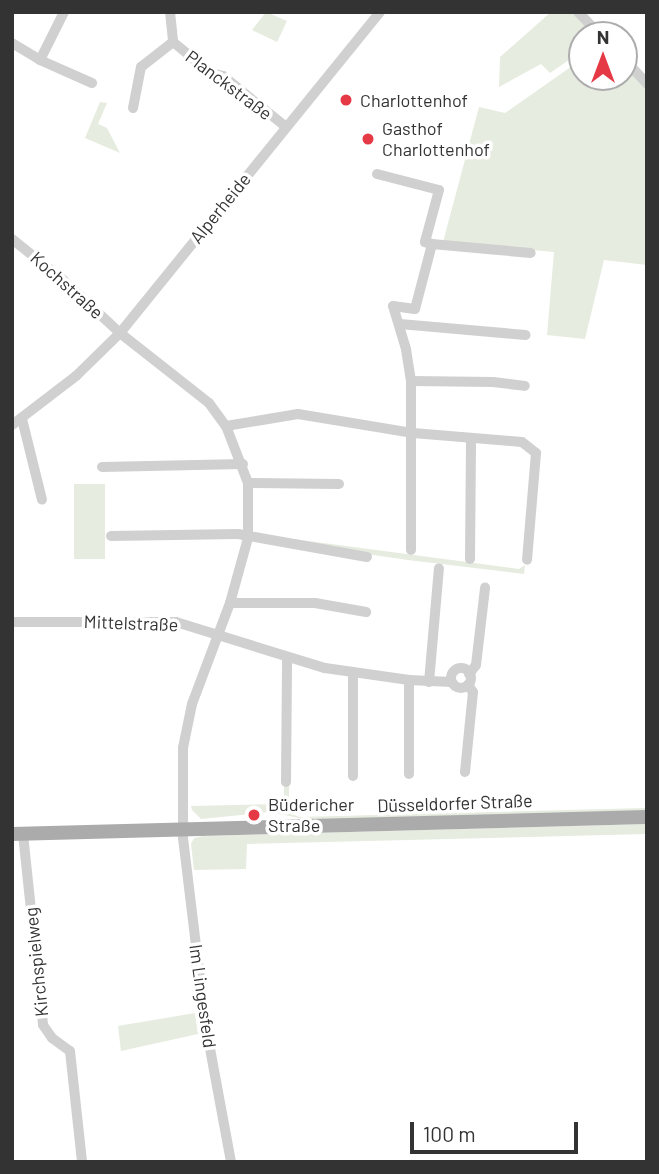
<!DOCTYPE html>
<meta charset="utf-8">
<style>
body{margin:0}
#map{position:relative;width:659px;height:1174px;overflow:hidden;background:#fff;font-family:Barlow,sans-serif}
div>[style]{position:absolute}
.green>*{inset:0;background:#e6ecdf;transform-origin:0 0}
.minor>*{height:10px;margin:-5px;padding:0 5px;transform-origin:5px;border-radius:5px;background:#d0d0d0}
.minor>.ring{margin:-5px;padding:0;box-sizing:content-box;background:none;border:10px solid #d0d0d0;border-radius:50%}
.major>*{height:14px;margin:-7px;padding:0 7px;transform-origin:7px;border-radius:7px;background:#ababab}
.dots>*{width:19px;height:19px;translate:-50% -50%;box-sizing:border-box;border:4px solid #fff;border-radius:50%}
span{translate:-50% -50%;white-space:nowrap;text-align:center;line-height:1.15;-webkit-text-stroke:7px #fff;paint-order:stroke}
.street-label{font-size:18px;color:#333}
.poi-label{font-size:18px;color:#333}
.left{translate:0 -50%;text-align:left}
.frame{position:absolute;inset:0;border:14px solid #333;pointer-events:none}
.north{position:absolute;left:568px;top:21px;width:70px;height:70px;box-sizing:border-box;background:#fff;border:2px solid #adadad;border-radius:50%;rotate:0deg;font-size:19px;font-weight:700;line-height:28px;text-align:center;color:#333}
.north::after{content:'';display:block;margin:auto;width:24px;height:32px;background:#e63946;clip-path:polygon(50% 0,100% 100%,50% 72%,0 100%)}
.scale{position:absolute;left:410px;top:1122px;width:168px;height:32px;box-sizing:border-box;border:4px solid #333;border-top:0;padding-left:9px;font-size:21px;line-height:24px;white-space:nowrap;color:#333;-webkit-text-stroke:5px #fff;paint-order:stroke}
</style>
<div id="map">
<div class="green">
<i style="clip-path:polygon(266px 12px,287px 21px,277px 42px,252px 30px)"></i>
<i style="clip-path:polygon(551px 12px,571px 12px,591px 32px,592px 35px,582px 35px,582px 51px,550px 73px,541px 64px,499px 87px,500px 57px)"></i>
<i style="clip-path:polygon(582px 59px,582px 77px,624px 77px,624px 64px,647px 90px,647px 265px,604px 260px,585px 339px,547px 335px,554px 252px,443px 242px,479px 107px,505px 113px)"></i>
<i style="clip-path:polygon(100px 102px,107px 103px,98px 124px,107px 128px,120px 153px,85px 138px)"></i>
<i style="left:74px;top:484px;width:31px;height:75px"></i>
<i style="clip-path:polygon(263px 535px,519px 569px,525px 565px,524px 574px,408px 560px,262px 539px)"></i>
<i style="clip-path:polygon(289px 781px,289px 813px,300px 817px,647px 808px,647px 812px,313px 821px,270px 812px,201px 819px,192px 810px,191px 806px,280px 804px,284px 800px,284px 782px)"></i>
<i style="clip-path:polygon(647px 824px,647px 834px,247px 844px,246px 869px,194px 870px,191px 844px,194px 838px,203px 836px)"></i>
<i style="clip-path:polygon(195px 1013px,198px 1034px,121px 1051px,118px 1026px)"></i>
</div>
<div class="minor">
<i style="left:170px;top:12px;width:30px;rotate:84deg"></i>
<i style="left:173px;top:42px;width:49px;rotate:39.2deg"></i>
<i style="left:211px;top:73px;width:12px;rotate:14deg"></i>
<i style="left:223px;top:76px;width:81px;rotate:39deg"></i>
<i style="left:578px;top:12px;width:32px;rotate:46deg"></i>
<i style="left:12px;top:43px;width:33px;rotate:31deg"></i>
<i style="left:40px;top:60px;width:57px;rotate:23.9deg"></i>
<i style="left:624px;top:59px;width:34px;rotate:47deg"></i>
<i style="left:40px;top:60px;width:54px;rotate:-63.4deg"></i>
<i style="left:133px;top:108px;width:42px;rotate:-79deg"></i>
<i style="left:141px;top:67px;width:41px;rotate:-38deg"></i>
<i style="left:377px;top:174px;width:64px;rotate:14.5deg"></i>
<i style="left:439px;top:190px;width:54px;rotate:105.1deg"></i>
<i style="left:425px;top:242px;width:7px;rotate:16deg"></i>
<i style="left:12px;top:239px;width:64px;rotate:38.7deg"></i>
<i style="left:62px;top:279px;width:79px;rotate:43deg"></i>
<i style="left:120px;top:333px;width:113px;rotate:38.2deg"></i>
<i style="left:209px;top:403px;width:29px;rotate:54deg"></i>
<i style="left:226px;top:426px;width:61px;rotate:68.9deg"></i>
<i style="left:248px;top:483px;width:55px;rotate:90deg"></i>
<i style="left:248px;top:538px;width:67px;rotate:105.5deg"></i>
<i style="left:230px;top:603px;width:108px;rotate:110.6deg"></i>
<i style="left:192px;top:704px;width:45px;rotate:101.6deg"></i>
<i style="left:183px;top:748px;width:90px;rotate:90deg"></i>
<i style="left:183px;top:838px;width:190px;rotate:83.1deg"></i>
<i style="left:206px;top:1027px;width:137px;rotate:79.5deg"></i>
<i style="left:400px;top:324px;width:126px;rotate:5deg"></i>
<i style="left:411px;top:381px;width:82px;rotate:0.7deg"></i>
<i style="left:493px;top:382px;width:32px;rotate:7deg"></i>
<i style="left:22px;top:419px;width:83px;rotate:76.1deg"></i>
<i style="left:12px;top:425px;width:81px;rotate:-37.4deg"></i>
<i style="left:76px;top:376px;width:62px;rotate:-44.3deg"></i>
<i style="left:120px;top:333px;width:413px;rotate:-51deg"></i>
<i style="left:226px;top:426px;width:73px;rotate:-9.5deg"></i>
<i style="left:298px;top:414px;width:117px;rotate:9.4deg"></i>
<i style="left:413px;top:433px;width:109px;rotate:4.7deg"></i>
<i style="left:522px;top:442px;width:18px;rotate:38deg"></i>
<i style="left:536px;top:453px;width:107px;rotate:94.8deg"></i>
<i style="left:102px;top:467px;width:141px;rotate:-1.2deg"></i>
<i style="left:248px;top:483px;width:91px;rotate:0.6deg"></i>
<i style="left:111px;top:536px;width:127px;rotate:-0.9deg"></i>
<i style="left:238px;top:534px;width:131px;rotate:10.1deg"></i>
<i style="left:411px;top:550px;width:169px;rotate:-90deg"></i>
<i style="left:411px;top:381px;width:32px;rotate:-99deg"></i>
<i style="left:406px;top:349px;width:45px;rotate:-106.8deg"></i>
<i style="left:393px;top:306px;width:22px;rotate:8deg"></i>
<i style="left:415px;top:309px;width:67px;rotate:-75.3deg"></i>
<i style="left:432px;top:244px;width:99px;rotate:5.2deg"></i>
<i style="left:470px;top:559px;width:121px;rotate:-89.5deg"></i>
<i style="left:230px;top:603px;width:85px"></i>
<i style="left:315px;top:603px;width:52px;rotate:10deg"></i>
<i style="left:12px;top:622px;width:164px"></i>
<i style="left:176px;top:622px;width:156px;rotate:17.2deg"></i>
<i style="left:325px;top:668px;width:85px;rotate:8.1deg"></i>
<i style="left:409px;top:680px;width:43px;rotate:2.7deg"></i>
<i class="ring" style="left:451px;top:668px;width:10px;height:10px"></i>
<i style="left:469px;top:674px;width:11px;rotate:-52deg"></i>
<i style="left:476px;top:665px;width:78px;rotate:-83.3deg"></i>
<i style="left:409px;top:680px;width:94px;rotate:90deg"></i>
<i style="left:429px;top:682px;width:114px;rotate:-85deg"></i>
<i style="left:465px;top:772px;width:80px;rotate:-84.3deg"></i>
<i style="left:473px;top:692px;width:9px;rotate:-126deg"></i>
<i style="left:353px;top:776px;width:103px;rotate:-90deg"></i>
<i style="left:286px;top:782px;width:125px;rotate:-89.5deg"></i>
<i style="left:23px;top:834px;width:192px;rotate:84deg"></i>
<i style="left:43px;top:1025px;width:16px;rotate:55deg"></i>
<i style="left:52px;top:1038px;width:22px;rotate:36deg"></i>
<i style="left:70px;top:1051px;width:112px;rotate:83.8deg"></i>
</div>
<div class="major">
<i style="left:12px;top:834px;width:635px;rotate:-1.53deg"></i>
</div>
<div class="dots">
<i style="left:346px;top:100px;background:#e63946"></i>
<i style="left:368px;top:139px;background:#e63946"></i>
<i style="left:254px;top:815px;background:#e63946"></i>
</div>
<div class="street-label">
<span style="left:229px;top:85px;rotate:37deg">Planckstraße</span>
<span style="left:220px;top:208px;rotate:-51deg">Alperheide</span>
<span style="left:67px;top:285px;rotate:42deg">Kochstraße</span>
<span style="left:131px;top:623px;rotate:2deg">Mittelstraße</span>
<span style="left:455px;top:803px;rotate:-2deg">Düsseldorfer Straße</span>
<span style="left:36px;top:962px;rotate:-96deg">Kirchspielweg</span>
<span style="left:203px;top:996px;rotate:82deg">Im Lingesfeld</span>
</div>
<div class="poi-label">
<span class="left" style="left:360px;top:100px">Charlottenhof</span>
<span class="left" style="left:382px;top:139px">Gasthof<br>Charlottenhof</span>
<span class="left" style="left:268px;top:815px">Büdericher<br>Straße</span>
</div>
<div class="frame"></div>
<div class="north">N</div>
<div class="scale">100 m</div>
</div>
